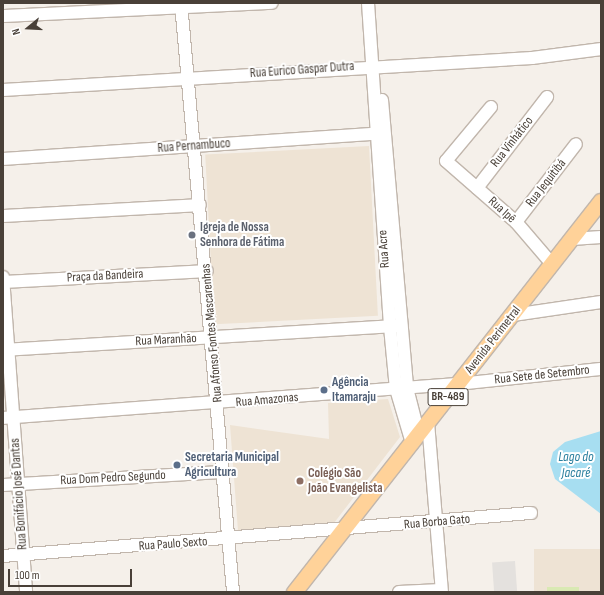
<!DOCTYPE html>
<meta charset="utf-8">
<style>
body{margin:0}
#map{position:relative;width:604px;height:595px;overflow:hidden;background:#f5f0ea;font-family:"Sofia Sans Condensed",sans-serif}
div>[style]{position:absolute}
.education>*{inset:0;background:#eee3d4;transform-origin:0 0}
.green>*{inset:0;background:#d9e9b3;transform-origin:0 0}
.parking>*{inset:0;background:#e4e1de;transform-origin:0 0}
.water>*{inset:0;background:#a7def1}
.roads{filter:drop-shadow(1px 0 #c1b6ac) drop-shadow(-1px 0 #c1b6ac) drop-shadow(0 1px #c1b6ac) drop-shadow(0 -1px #c1b6ac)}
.minor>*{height:12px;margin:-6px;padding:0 6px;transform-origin:6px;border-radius:6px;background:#fff}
.major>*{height:15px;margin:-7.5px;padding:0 7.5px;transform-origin:7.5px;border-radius:7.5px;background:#ffd299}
.dots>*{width:11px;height:11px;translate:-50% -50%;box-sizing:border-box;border:2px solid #fff;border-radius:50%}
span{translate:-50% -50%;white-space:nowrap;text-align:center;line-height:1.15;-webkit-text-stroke:4px #fff;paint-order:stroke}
.shield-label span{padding:1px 3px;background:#fff;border:1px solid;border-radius:3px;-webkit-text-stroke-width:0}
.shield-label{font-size:12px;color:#494038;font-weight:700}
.street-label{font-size:13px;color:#494038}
.worship-label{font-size:13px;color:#5b616d;font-weight:700}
.left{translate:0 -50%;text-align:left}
.service-label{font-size:13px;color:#4e5e75;font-weight:700}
.education-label{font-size:13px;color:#785e54;font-weight:700}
.water-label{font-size:14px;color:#2a7f9e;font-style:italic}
.frame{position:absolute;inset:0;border:4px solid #494038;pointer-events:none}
.north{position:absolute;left:8px;top:8px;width:40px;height:40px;-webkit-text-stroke:3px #fff;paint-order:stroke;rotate:252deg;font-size:11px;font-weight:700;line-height:16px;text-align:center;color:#494038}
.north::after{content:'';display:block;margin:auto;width:14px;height:18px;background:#494038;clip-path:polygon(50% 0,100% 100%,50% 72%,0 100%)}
.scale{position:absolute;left:8px;top:569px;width:124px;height:18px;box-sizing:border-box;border:2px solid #494038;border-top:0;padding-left:5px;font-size:12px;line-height:14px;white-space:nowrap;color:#494038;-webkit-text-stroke:3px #fff;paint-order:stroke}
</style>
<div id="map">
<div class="education">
<i style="left:369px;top:146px;width:170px;height:164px;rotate:87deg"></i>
<i style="clip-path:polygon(388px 399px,400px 437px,334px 523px,238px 531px,230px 425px,329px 439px,328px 403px)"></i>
<i style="left:601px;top:549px;width:43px;height:67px;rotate:90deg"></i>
</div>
<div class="green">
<i style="left:547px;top:587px;width:32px;height:5px"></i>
</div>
<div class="parking">
<i style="left:515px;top:561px;width:31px;height:23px;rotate:86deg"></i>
</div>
<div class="water">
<i style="clip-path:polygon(601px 431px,601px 514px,555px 479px,550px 464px,553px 452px,565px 442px)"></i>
</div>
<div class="roads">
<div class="minor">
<i style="left:181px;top:3px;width:591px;rotate:84.95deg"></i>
<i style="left:368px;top:3px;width:325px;rotate:86.1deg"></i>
<i style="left:390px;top:327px;width:62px;rotate:84.5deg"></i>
<i style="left:396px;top:389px;width:56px;rotate:73.5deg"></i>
<i style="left:3px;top:16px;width:269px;rotate:-2.8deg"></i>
<i style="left:3px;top:90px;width:530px;rotate:-3.46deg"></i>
<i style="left:532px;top:58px;width:70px;rotate:-7.4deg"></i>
<i style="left:382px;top:100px;width:289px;rotate:85deg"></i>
<i style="left:407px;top:388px;width:49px;rotate:75.7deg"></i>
<i style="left:491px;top:107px;width:70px;rotate:129.8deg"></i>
<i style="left:446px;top:161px;width:93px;rotate:41.1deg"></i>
<i style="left:516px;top:222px;width:55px;rotate:49.4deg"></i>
<i style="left:3px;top:159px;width:381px;rotate:-3.9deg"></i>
<i style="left:477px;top:188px;width:115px;rotate:-52.4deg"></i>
<i style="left:3px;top:216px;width:197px;rotate:-3.2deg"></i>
<i style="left:516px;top:222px;width:98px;rotate:-52.4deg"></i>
<i style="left:572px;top:239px;width:29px;rotate:-4deg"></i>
<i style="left:3px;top:277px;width:316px;rotate:85.8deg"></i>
<i style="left:3px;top:282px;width:204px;rotate:-3.1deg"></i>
<i style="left:513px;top:315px;width:89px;rotate:-8.4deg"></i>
<i style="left:3px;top:350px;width:399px;rotate:-3.5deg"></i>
<i style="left:3px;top:418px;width:456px;rotate:-4.3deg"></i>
<i style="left:458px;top:384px;width:144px;rotate:-6deg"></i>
<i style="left:428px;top:422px;width:171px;rotate:85.3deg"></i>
<i style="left:3px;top:485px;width:221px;rotate:-3.4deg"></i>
<i style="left:3px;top:556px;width:530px;rotate:-4.66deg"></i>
<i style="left:399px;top:592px;width:42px;rotate:-2.7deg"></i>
</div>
<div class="major">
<i style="left:294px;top:592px;width:497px;rotate:-51.9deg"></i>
</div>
</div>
<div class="dots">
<i style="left:192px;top:235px;background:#6b7280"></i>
<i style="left:324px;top:390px;background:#5c6f8a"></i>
<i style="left:177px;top:465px;background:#5c6f8a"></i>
<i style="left:300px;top:481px;background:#8d6e63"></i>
</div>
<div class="shield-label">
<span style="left:448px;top:397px">BR-489</span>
</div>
<div class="street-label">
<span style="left:302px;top:70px;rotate:-4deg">Rua Eurico Gaspar Dutra</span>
<span style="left:512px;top:142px;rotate:-52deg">Rua Vinhático</span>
<span style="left:194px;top:146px;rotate:-4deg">Rua Pernambuco</span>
<span style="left:546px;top:183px;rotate:-52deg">Rua Jequitibá</span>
<span style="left:502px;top:210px;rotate:42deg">Rua Ipê</span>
<span style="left:384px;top:249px;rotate:-94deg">Rua Acre</span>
<span style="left:105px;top:276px;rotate:-3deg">Praça da Bandeira</span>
<span style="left:212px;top:333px;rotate:-95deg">Rua Afonso Fontes Mascarenhas</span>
<span style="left:166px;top:340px;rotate:-3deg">Rua Maranhão</span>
<span style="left:493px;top:340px;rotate:-52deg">Avenida Perimetral</span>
<span style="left:542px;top:375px;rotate:-6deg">Rua Sete de Setembro</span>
<span style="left:267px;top:400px;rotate:-5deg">Rua Amazonas</span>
<span style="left:113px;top:478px;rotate:-3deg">Rua Dom Pedro Segundo</span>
<span style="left:19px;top:494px;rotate:-94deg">Rua Bonifácio José Dantas</span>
<span style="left:437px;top:522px;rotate:-5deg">Rua Borba Gato</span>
<span style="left:173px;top:544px;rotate:-4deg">Rua Paulo Sexto</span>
</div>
<div class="worship-label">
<span class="left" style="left:200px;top:235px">Igreja de Nossa<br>Senhora de Fátima</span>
</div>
<div class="service-label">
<span class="left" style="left:332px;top:390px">Agência<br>Itamaraju</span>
<span class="left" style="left:185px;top:465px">Secretaria Municipal<br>Agricultura</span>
</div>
<div class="education-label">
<span class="left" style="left:308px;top:481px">Colégio São<br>João Evangelista</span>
</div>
<div class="water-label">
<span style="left:576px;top:465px">Lago do<br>Jacaré</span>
</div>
<div class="frame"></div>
<div class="north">N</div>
<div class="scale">100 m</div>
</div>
